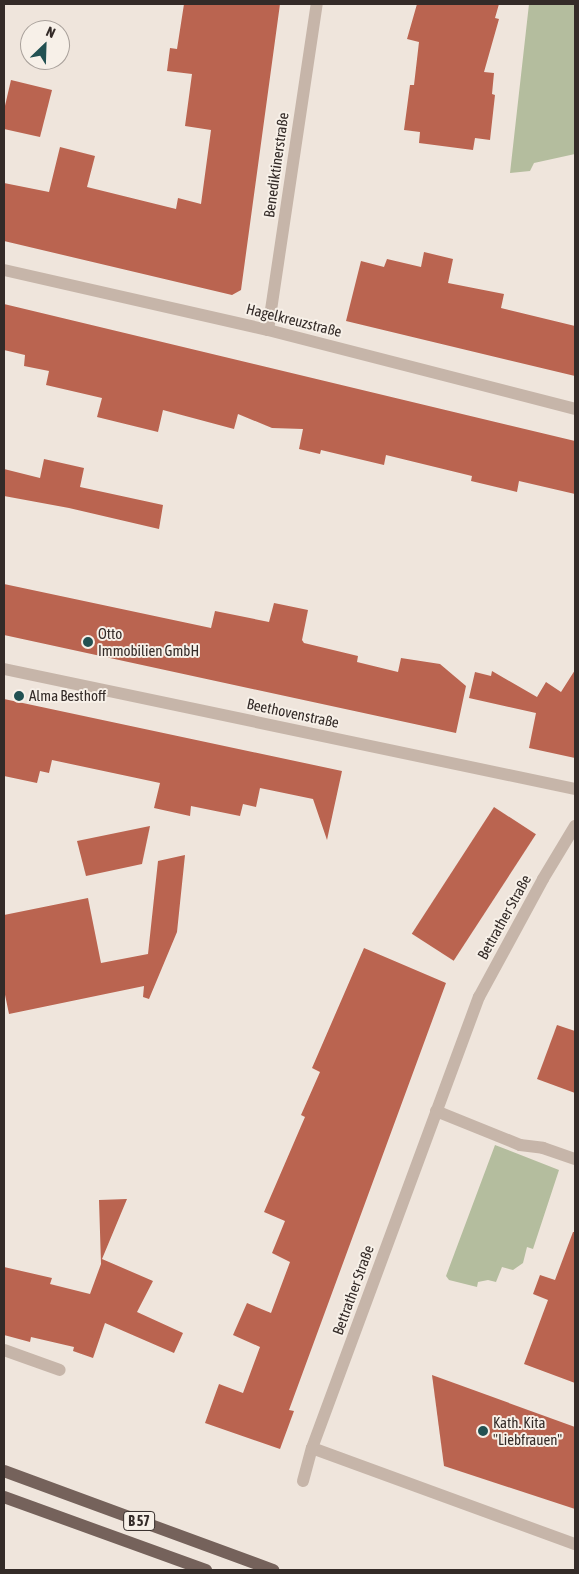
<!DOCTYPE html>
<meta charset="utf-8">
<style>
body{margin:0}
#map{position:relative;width:579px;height:1574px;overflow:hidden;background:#efe5dc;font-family:"Asap Condensed",sans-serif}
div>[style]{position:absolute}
.green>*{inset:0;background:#b4bd9e}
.building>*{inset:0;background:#ba6450;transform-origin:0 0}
.service>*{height:12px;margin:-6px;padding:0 6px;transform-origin:6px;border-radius:6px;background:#c6b5a9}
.minor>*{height:12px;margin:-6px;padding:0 6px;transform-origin:6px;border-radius:6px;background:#c6b5a9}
.primary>*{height:12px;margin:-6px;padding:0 6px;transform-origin:6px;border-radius:6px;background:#75625b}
.dots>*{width:14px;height:14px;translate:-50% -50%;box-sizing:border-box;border:2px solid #f7f0e8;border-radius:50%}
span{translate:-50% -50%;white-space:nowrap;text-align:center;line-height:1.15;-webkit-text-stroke:4px #f7f0e8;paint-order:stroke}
.shield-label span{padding:1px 4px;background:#f7f0e8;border:1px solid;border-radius:4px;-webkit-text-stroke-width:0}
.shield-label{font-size:14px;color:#342b28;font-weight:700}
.street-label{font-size:15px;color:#342b28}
.poi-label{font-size:15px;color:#342b28}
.left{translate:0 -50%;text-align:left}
.frame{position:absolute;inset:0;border:5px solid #342b28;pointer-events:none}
.north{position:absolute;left:20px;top:20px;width:50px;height:50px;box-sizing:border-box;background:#f7f0e8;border:1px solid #a9a19b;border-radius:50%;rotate:24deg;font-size:14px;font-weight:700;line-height:20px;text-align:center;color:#342b28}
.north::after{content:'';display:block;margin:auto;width:18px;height:22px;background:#225152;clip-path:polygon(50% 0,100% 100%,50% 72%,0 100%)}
</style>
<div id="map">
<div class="green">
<i style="clip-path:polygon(529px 4px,575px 4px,575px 154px,534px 163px,530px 171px,510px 173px)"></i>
<i style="clip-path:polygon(495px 1145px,559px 1170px,533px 1249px,527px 1247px,523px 1263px,513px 1270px,502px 1267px,496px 1282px,488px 1280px,478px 1282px,477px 1287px,449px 1280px,446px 1276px)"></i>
</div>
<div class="building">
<i style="clip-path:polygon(184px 4px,280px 4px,241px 290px,232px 295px,4px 241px,4px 183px,49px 192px,60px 147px,95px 156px,87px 187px,176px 209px,178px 198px,201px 204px,211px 130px,185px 126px,192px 74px,167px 71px,170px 48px,177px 49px)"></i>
<i style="clip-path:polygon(417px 4px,499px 4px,495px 18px,499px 19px,484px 72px,494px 73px,492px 94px,495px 95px,490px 140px,475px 138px,473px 150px,419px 143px,420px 132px,404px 130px,410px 85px,414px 85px,419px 42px,407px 39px)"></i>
<i style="clip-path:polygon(11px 80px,52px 90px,40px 137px,4px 129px,4px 110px)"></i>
<i style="clip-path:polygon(424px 252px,453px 259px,448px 283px,504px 294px,501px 308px,575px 326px,575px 376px,346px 321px,361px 261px,384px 267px,387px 259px,421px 267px)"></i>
<i style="clip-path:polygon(4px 304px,575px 441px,575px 494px,519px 481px,517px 492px,471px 481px,472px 476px,386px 455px,384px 465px,321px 450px,320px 454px,299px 449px,303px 429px,272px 428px,238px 414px,234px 429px,163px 410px,158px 432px,97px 417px,102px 398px,46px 385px,49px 371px,24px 366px,25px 355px,4px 350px)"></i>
<i style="clip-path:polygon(44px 459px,84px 468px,80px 487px,163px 505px,159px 529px,69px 508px,4px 496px,4px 469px,40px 478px)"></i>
<i style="clip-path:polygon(4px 584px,211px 628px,215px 611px,269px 622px,274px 603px,308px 610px,302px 640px,304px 643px,358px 656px,357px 662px,398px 672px,401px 658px,440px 664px,466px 686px,456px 733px,4px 635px)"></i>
<i style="clip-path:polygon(575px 670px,575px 758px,529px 748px,536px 713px,469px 698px,475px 672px,491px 676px,492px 671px,537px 697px,546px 682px,561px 692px)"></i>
<i style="clip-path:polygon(4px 699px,342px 771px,327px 840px,313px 799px,260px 788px,256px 807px,243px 804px,240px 816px,191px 806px,190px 816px,154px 808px,160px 783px,52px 760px,49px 773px,40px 771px,37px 783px,4px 776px)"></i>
<i style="left:494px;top:807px;width:50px;height:151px;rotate:33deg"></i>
<i style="clip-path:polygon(150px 826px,142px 864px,86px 876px,77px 841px)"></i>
<i style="clip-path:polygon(185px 855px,177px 932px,149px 999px,143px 997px,144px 986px,9px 1014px,4px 990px,4px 915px,88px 898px,101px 963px,148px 954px,158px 861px)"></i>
<i style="clip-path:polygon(364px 948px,446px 983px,289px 1410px,294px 1411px,280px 1449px,205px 1423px,219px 1384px,243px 1393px,260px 1347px,233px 1335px,247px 1303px,271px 1313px,290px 1262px,272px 1253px,285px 1221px,264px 1212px,305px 1117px,301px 1115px,320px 1072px,312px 1068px)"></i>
<i style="clip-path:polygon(557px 1025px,575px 1031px,575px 1093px,537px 1079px)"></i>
<i style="clip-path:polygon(127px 1199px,102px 1259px,153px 1281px,137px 1312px,183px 1333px,174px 1353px,105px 1323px,93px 1358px,73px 1351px,74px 1347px,31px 1337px,30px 1342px,4px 1335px,4px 1267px,52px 1278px,50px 1284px,90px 1294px,101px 1264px,99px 1200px)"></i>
<i style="clip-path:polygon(573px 1232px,575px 1232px,575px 1383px,524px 1364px,548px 1300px,533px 1294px,540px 1275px,555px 1280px)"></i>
<i style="clip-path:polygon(432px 1375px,575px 1427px,575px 1509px,444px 1466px)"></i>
</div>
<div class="service">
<i style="left:436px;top:1111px;width:91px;rotate:22deg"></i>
<i style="left:520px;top:1145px;width:23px;rotate:7deg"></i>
<i style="left:543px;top:1148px;width:34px;rotate:19deg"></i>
<i style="left:4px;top:1350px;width:59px;rotate:19.7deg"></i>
<i style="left:312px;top:1448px;width:280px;rotate:20.1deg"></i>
</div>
<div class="minor">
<i style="left:4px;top:270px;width:271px;rotate:12.8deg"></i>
<i style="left:268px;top:330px;width:317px;rotate:14.4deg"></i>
<i style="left:268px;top:330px;width:330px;rotate:-81.5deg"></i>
<i style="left:4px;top:669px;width:583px;rotate:11.87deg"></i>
<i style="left:303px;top:1481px;width:34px;rotate:-75deg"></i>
<i style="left:312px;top:1448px;width:481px;rotate:-69.7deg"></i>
<i style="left:479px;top:997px;width:134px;rotate:-61.5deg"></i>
<i style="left:543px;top:879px;width:62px;rotate:-58.9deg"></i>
</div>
<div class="primary">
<i style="left:4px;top:1471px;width:287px;rotate:20.2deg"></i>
<i style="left:4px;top:1497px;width:215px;rotate:19.9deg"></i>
</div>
<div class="dots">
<i style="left:88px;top:642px;background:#225152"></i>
<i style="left:19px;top:696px;background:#225152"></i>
<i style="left:483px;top:1431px;background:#225152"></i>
</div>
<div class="shield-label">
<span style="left:139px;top:1521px">B 57</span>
</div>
<div class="street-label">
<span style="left:276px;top:165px;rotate:-82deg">Benediktinerstraße</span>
<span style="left:294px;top:320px;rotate:14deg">Hagelkreuzstraße</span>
<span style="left:293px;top:713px;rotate:12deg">Beethovenstraße</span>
<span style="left:504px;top:917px;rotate:-61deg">Bettrather Straße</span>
<span style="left:353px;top:1290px;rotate:-70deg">Bettrather Straße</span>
</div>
<div class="poi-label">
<span class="left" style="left:98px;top:642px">Otto<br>Immobilien GmbH</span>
<span class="left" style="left:29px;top:696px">Alma Besthoff</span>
<span class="left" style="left:493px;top:1431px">Kath. Kita<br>"Liebfrauen"</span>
</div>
<div class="frame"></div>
<div class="north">N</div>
</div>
